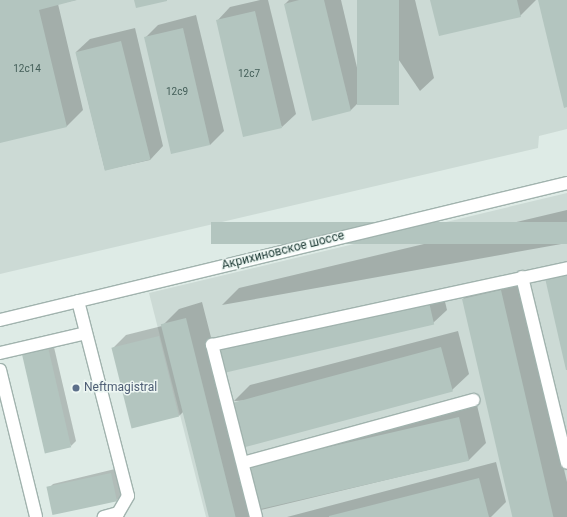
<!DOCTYPE html>
<meta charset="utf-8">
<style>
body{margin:0}
#map{position:relative;width:567px;height:517px;overflow:hidden;background:#deebe6;font-family:Roboto,sans-serif}
div>[style]{position:absolute}
.built>*{inset:0;background:#ccdad5}
.shadow>*{inset:0;background:#0003}
.building>*{inset:0;background:#b3c5bf;transform-origin:0 0}
.roads{filter:drop-shadow(1px 0 #a1b3ae) drop-shadow(-1px 0 #a1b3ae) drop-shadow(0 1px #a1b3ae) drop-shadow(0 -1px #a1b3ae)}
.service>*{height:12px;margin:-6px;padding:0 6px;transform-origin:6px;border-radius:6px;background:#fff}
.secondary>*{height:12px;margin:-6px;padding:0 6px;transform-origin:6px;border-radius:6px;background:#fff}
.dots>*{width:11px;height:11px;translate:-50% -50%;box-sizing:border-box;border:2px solid #eef7f3;border-radius:50%}
span{translate:-50% -50%;white-space:nowrap;text-align:center;line-height:1.15;-webkit-text-stroke:3px #eef7f3;paint-order:stroke}
.number-label{font-size:10px;color:#435e58}
.number-label span{-webkit-text-stroke-width:0}
.street-label{font-size:12px;color:#1e3b36}
.service-label{font-size:12px;color:#4e5e75}
.left{translate:0 -50%;text-align:left}
</style>
<div id="map">
<div class="built">
<i style="clip-path:polygon(0 0,567px 0,567px 129px,539px 136px,538px 148px,0 274px)"></i>
<i style="clip-path:polygon(567px 193px,567px 517px,206px 517px,149px 293px)"></i>
</div>
<div class="shadow">
<i style="clip-path:polygon(0 0,76px 0,58px 4px,83px 110px,67px 126px,0 142px)"></i>
<i style="clip-path:polygon(260px 0,268px 0,296px 114px,282px 127px,217px 21px,230px 7px)"></i>
<i style="clip-path:polygon(289px 0,341px 0,364px 97px,351px 110px,313px 120px,285px 4px)"></i>
<i style="clip-path:polygon(358px 0,415px 0,434px 78px,420px 91px)"></i>
<i style="clip-path:polygon(431px 0,536px 0,520px 16px)"></i>
<i style="clip-path:polygon(196px 15px,224px 131px,210px 145px,145px 38px,158px 25px)"></i>
<i style="clip-path:polygon(135px 28px,163px 146px,150px 160px,105px 170px,76px 52px,90px 39px)"></i>
<i style="clip-path:polygon(567px 210px,567px 243px,222px 305px,239px 288px)"></i>
<i style="clip-path:polygon(518px 274px,567px 482px,567px 517px,514px 517px,463px 299px,479px 283px)"></i>
<i style="clip-path:polygon(442px 289px,447px 310px,433px 323px,220px 353px,234px 340px)"></i>
<i style="clip-path:polygon(202px 302px,257px 517px,211px 517px,184px 411px,179px 416px,113px 348px,126px 335px,162px 326px,179px 309px)"></i>
<i style="clip-path:polygon(458px 331px,469px 374px,452px 390px,234px 401px,250px 385px)"></i>
<i style="clip-path:polygon(53px 343px,76px 441px,71px 446px,23px 354px)"></i>
<i style="clip-path:polygon(476px 401px,486px 443px,469px 460px,261px 510px,251px 467px,268px 451px)"></i>
<i style="clip-path:polygon(496px 462px,506px 502px,491px 517px,287px 517px)"></i>
<i style="clip-path:polygon(115px 469px,121px 496px,117px 500px,48px 489px,53px 484px)"></i>
</div>
<div class="building">
<i style="clip-path:polygon(0 0,77px 0,39px 10px,67px 127px,0 143px)"></i>
<i style="clip-path:polygon(134px 0,167px 0,167px 1px,136px 8px)"></i>
<i style="clip-path:polygon(299px 0,324px 0,351px 111px,312px 121px,284px 4px)"></i>
<i style="left:357px;top:0;width:42px;height:105px"></i>
<i style="clip-path:polygon(430px 0,517px 0,521px 17px,439px 36px)"></i>
<i style="clip-path:polygon(538px 0,567px 0,567px 107px,564px 108px)"></i>
<i style="left:255px;top:11px;width:120px;height:40px;rotate:77deg"></i>
<i style="left:183px;top:28px;width:120px;height:40px;rotate:77deg"></i>
<i style="left:121px;top:41px;width:122px;height:47px;rotate:76deg"></i>
<i style="left:567px;top:222px;width:22px;height:356px;rotate:90deg"></i>
<i style="clip-path:polygon(567px 273px,567px 370px,566px 370px,545px 278px)"></i>
<i style="left:501px;top:290px;width:233px;height:40px;rotate:77deg"></i>
<i style="left:429px;top:302px;width:23px;height:216px;rotate:77deg"></i>
<i style="left:186px;top:318px;width:205px;height:26px;rotate:76deg"></i>
<i style="left:159px;top:336px;width:83px;height:49px;rotate:76deg"></i>
<i style="left:48px;top:347px;width:103px;height:27px;rotate:77deg"></i>
<i style="left:441px;top:347px;width:46px;height:215px;rotate:75deg"></i>
<i style="left:459px;top:417px;width:45px;height:215px;rotate:77deg"></i>
<i style="left:111px;top:473px;width:29px;height:66px;rotate:78deg"></i>
<i style="clip-path:polygon(479px 478px,489px 517px,329px 517px,329px 516px)"></i>
</div>
<div class="roads">
<div class="service">
<i style="left:522px;top:277px;width:191px;rotate:76.4deg"></i>
<i style="left:78px;top:301px;width:201px;rotate:75.6deg"></i>
<i style="left:128px;top:496px;width:20px;rotate:120deg"></i>
<i style="left:118px;top:513px;width:15px;rotate:164deg"></i>
<i style="left:0;top:353px;width:88px;rotate:-13.1deg"></i>
<i style="left:0;top:370px;width:151px;rotate:76.2deg"></i>
<i style="left:243px;top:463px;width:239px;rotate:-15.3deg"></i>
<i style="left:256px;top:517px;width:178px;rotate:-104.3deg"></i>
<i style="left:212px;top:345px;width:363px;rotate:-12.2deg"></i>
</div>
<div class="secondary">
<i style="left:0;top:320px;width:583px;rotate:-13.58deg"></i>
</div>
</div>
<div class="dots">
<i style="left:76px;top:388px;background:#5c6f8a"></i>
</div>
<div class="number-label">
<span style="left:27px;top:69px">12с14</span>
<span style="left:249px;top:74px">12с7</span>
<span style="left:177px;top:92px">12с9</span>
</div>
<div class="street-label">
<span style="left:283px;top:251px;rotate:-14deg">Акрихиновское шоссе</span>
</div>
<div class="service-label">
<span class="left" style="left:84px;top:388px">Neftmagistral</span>
</div>
</div>
